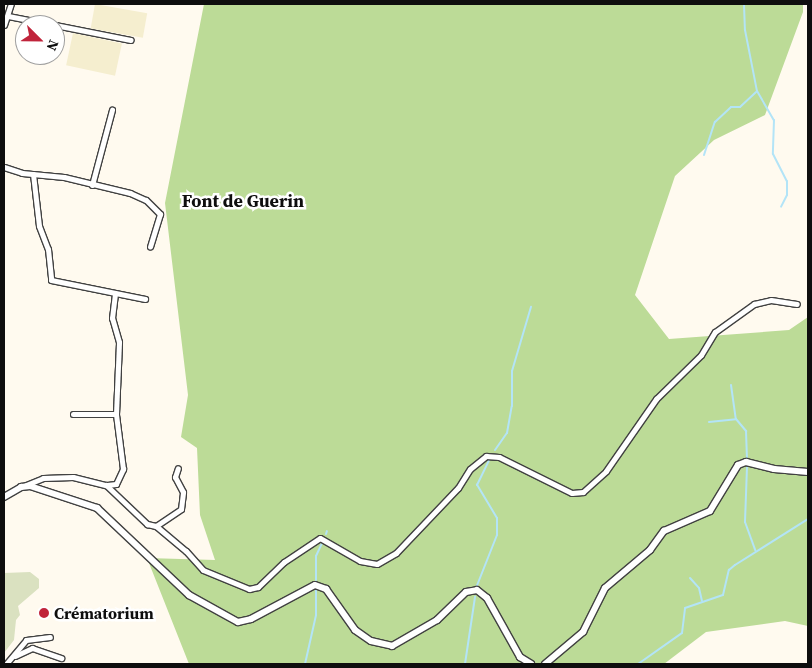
<!DOCTYPE html>
<meta charset="utf-8">
<style>
body{margin:0}
#map{position:relative;width:812px;height:668px;overflow:hidden;background:#fffaef;font-family:"Source Serif 4",serif}
div>[style]{position:absolute}
.farmland>*{inset:0;background:#f5eecf;transform-origin:0 0}
.forest>*{inset:0;background:#bcdb97}
.cemetery>*{inset:0;background:#dae1c0}
.stream>*{height:2px;margin:-1px;padding:0 1px;transform-origin:1px;border-radius:1px;background:#b3e4f7}
.roads{filter:drop-shadow(1px 0 #414141) drop-shadow(-1px 0 #414141) drop-shadow(0 1px #414141) drop-shadow(0 -1px #414141)}
.minor>*{height:5px;margin:-2.5px;padding:0 2.5px;transform-origin:2.5px;border-radius:2.5px;background:#fff}
.tertiary>*{height:6px;margin:-3px;padding:0 3px;transform-origin:3px;border-radius:3px;background:#fff}
.dots>*{width:14px;height:14px;translate:-50% -50%;box-sizing:border-box;border:2px solid #fff;border-radius:50%}
span{translate:-50% -50%;white-space:nowrap;text-align:center;line-height:1.15;-webkit-text-stroke:5px #fff;paint-order:stroke}
.poi-label{font-size:16px;color:#0e0e0e;font-weight:700}
.left{translate:0 -50%;text-align:left}
.neighbourhood-label{font-size:18px;color:#0e0e0e;font-weight:700}
.frame{position:absolute;inset:0;border:5px solid #0e0e0e;pointer-events:none}
.north{position:absolute;left:15px;top:15px;width:50px;height:50px;box-sizing:border-box;background:#fff;border:1px solid #9f9f9f;border-radius:50%;rotate:113deg;font-size:14px;font-weight:700;line-height:20px;text-align:center;color:#0e0e0e}
.north::after{content:'';display:block;margin:auto;width:18px;height:22px;background:#c0243b;clip-path:polygon(50% 0,100% 100%,50% 72%,0 100%)}
</style>
<div id="map">
<div class="farmland">
<i style="left:95px;top:4px;width:53px;height:25px;rotate:10deg"></i>
<i style="left:73px;top:33px;width:50px;height:33px;rotate:12deg"></i>
</div>
<div class="forest">
<i style="clip-path:polygon(204px 4px,803px 4px,803px 12px,765px 115px,714px 140px,675px 176px,635px 295px,669px 339px,789px 330px,808px 317px,808px 626px,785px 621px,706px 632px,664px 664px,189px 664px,147px 558px,215px 560px,200px 515px,197px 448px,181px 437px,188px 395px,165px 203px)"></i>
</div>
<div class="cemetery">
<i style="clip-path:polygon(30px 572px,39px 579px,39px 588px,18px 606px,20px 615px,16px 620px,14px 640px,4px 653px,4px 573px)"></i>
</div>
<div class="stream">
<i style="left:744px;top:4px;width:26px;rotate:88deg"></i>
<i style="left:745px;top:30px;width:62px;rotate:78.9deg"></i>
<i style="left:757px;top:91px;width:34px;rotate:60deg"></i>
<i style="left:774px;top:120px;width:34px;rotate:92deg"></i>
<i style="left:773px;top:154px;width:30px;rotate:63deg"></i>
<i style="left:787px;top:181px;width:14px;rotate:90deg"></i>
<i style="left:787px;top:195px;width:13px;rotate:117deg"></i>
<i style="left:704px;top:155px;width:35px;rotate:-72deg"></i>
<i style="left:715px;top:122px;width:22px;rotate:-43deg"></i>
<i style="left:731px;top:107px;width:9px"></i>
<i style="left:740px;top:107px;width:22px;rotate:-43deg"></i>
<i style="left:731px;top:385px;width:34px;rotate:82deg"></i>
<i style="left:736px;top:419px;width:16px;rotate:50deg"></i>
<i style="left:746px;top:431px;width:27px;rotate:88deg"></i>
<i style="left:709px;top:422px;width:27px;rotate:-6deg"></i>
<i style="left:495px;top:450px;width:21px;rotate:-55deg"></i>
<i style="left:507px;top:433px;width:27px;rotate:-80deg"></i>
<i style="left:512px;top:406px;width:35px;rotate:-90deg"></i>
<i style="left:512px;top:371px;width:67px;rotate:-73.5deg"></i>
<i style="left:747px;top:467px;width:55px;rotate:92.1deg"></i>
<i style="left:745px;top:522px;width:30px;rotate:70deg"></i>
<i style="left:326px;top:534px;width:3px;rotate:-72deg"></i>
<i style="left:690px;top:578px;width:13px;rotate:48deg"></i>
<i style="left:699px;top:588px;width:13px;rotate:77deg"></i>
<i style="left:316px;top:580px;width:24px;rotate:-90deg"></i>
<i style="left:316px;top:556px;width:14px;rotate:-65deg"></i>
<i style="left:476px;top:588px;width:57px;rotate:-68.4deg"></i>
<i style="left:497px;top:535px;width:17px;rotate:-90deg"></i>
<i style="left:497px;top:518px;width:39px;rotate:-121deg"></i>
<i style="left:477px;top:485px;width:28px;rotate:-64deg"></i>
<i style="left:305px;top:664px;width:50px;rotate:-77.3deg"></i>
<i style="left:316px;top:615px;width:25px;rotate:-90deg"></i>
<i style="left:465px;top:664px;width:68px;rotate:-81.5deg"></i>
<i style="left:638px;top:664px;width:54px;rotate:-35.2deg"></i>
<i style="left:682px;top:633px;width:25px;rotate:-83deg"></i>
<i style="left:685px;top:608px;width:40px;rotate:-18.9deg"></i>
<i style="left:723px;top:595px;width:26px;rotate:-77deg"></i>
<i style="left:729px;top:570px;width:8px;rotate:-40deg"></i>
<i style="left:735px;top:565px;width:86px;rotate:-32.2deg"></i>
</div>
<div class="roads">
<div class="minor">
<i style="left:8px;top:16px;width:47px;rotate:11.1deg"></i>
<i style="left:4px;top:25px;width:22px;rotate:-72deg"></i>
<i style="left:55px;top:25px;width:77px;rotate:11.2deg"></i>
<i style="left:4px;top:167px;width:19px;rotate:18deg"></i>
<i style="left:22px;top:173px;width:42px;rotate:5.4deg"></i>
<i style="left:64px;top:177px;width:68px;rotate:13.6deg"></i>
<i style="left:130px;top:193px;width:17px;rotate:24deg"></i>
<i style="left:146px;top:200px;width:20px;rotate:45deg"></i>
<i style="left:160px;top:214px;width:34px;rotate:107deg"></i>
<i style="left:33px;top:174px;width:52px;rotate:83.4deg"></i>
<i style="left:39px;top:226px;width:25px;rotate:69deg"></i>
<i style="left:48px;top:249px;width:31px;rotate:84deg"></i>
<i style="left:51px;top:280px;width:96px;rotate:11.4deg"></i>
<i style="left:92px;top:185px;width:78px;rotate:-75.1deg"></i>
<i style="left:73px;top:414px;width:43px"></i>
<i style="left:26px;top:485px;width:18px;rotate:-22deg"></i>
<i style="left:43px;top:478px;width:30px;rotate:-2deg"></i>
<i style="left:73px;top:477px;width:34px;rotate:14deg"></i>
<i style="left:106px;top:485px;width:57px;rotate:43.6deg"></i>
<i style="left:147px;top:524px;width:9px;rotate:13deg"></i>
<i style="left:156px;top:526px;width:39px;rotate:40deg"></i>
<i style="left:186px;top:551px;width:25px;rotate:48deg"></i>
<i style="left:203px;top:570px;width:50px;rotate:22.4deg"></i>
<i style="left:249px;top:589px;width:9px;rotate:-13deg"></i>
<i style="left:258px;top:587px;width:36px;rotate:-44deg"></i>
<i style="left:284px;top:562px;width:43px;rotate:-33.7deg"></i>
<i style="left:320px;top:538px;width:46px;rotate:29.9deg"></i>
<i style="left:360px;top:561px;width:17px;rotate:10deg"></i>
<i style="left:377px;top:564px;width:22px;rotate:-30deg"></i>
<i style="left:396px;top:553px;width:90px;rotate:-46.4deg"></i>
<i style="left:458px;top:488px;width:22px;rotate:-58deg"></i>
<i style="left:470px;top:469px;width:21px;rotate:-39deg"></i>
<i style="left:486px;top:456px;width:13px;rotate:4deg"></i>
<i style="left:499px;top:457px;width:81px;rotate:26.3deg"></i>
<i style="left:572px;top:493px;width:11px;rotate:-5deg"></i>
<i style="left:583px;top:492px;width:31px;rotate:-42deg"></i>
<i style="left:606px;top:471px;width:88px;rotate:-55.2deg"></i>
<i style="left:656px;top:399px;width:63px;rotate:-44.4deg"></i>
<i style="left:701px;top:355px;width:27px;rotate:-59deg"></i>
<i style="left:715px;top:332px;width:48px;rotate:-35.7deg"></i>
<i style="left:754px;top:304px;width:17px;rotate:-13deg"></i>
<i style="left:771px;top:300px;width:26px;rotate:9deg"></i>
<i style="left:107px;top:485px;width:9px;rotate:-6deg"></i>
<i style="left:116px;top:484px;width:17px;rotate:-65deg"></i>
<i style="left:123px;top:469px;width:55px;rotate:-97.3deg"></i>
<i style="left:116px;top:414px;width:72px;rotate:-87.6deg"></i>
<i style="left:119px;top:342px;width:25px;rotate:-106deg"></i>
<i style="left:112px;top:318px;width:25px;rotate:-83deg"></i>
<i style="left:156px;top:526px;width:30px;rotate:-34deg"></i>
<i style="left:181px;top:509px;width:17px;rotate:-83deg"></i>
<i style="left:183px;top:492px;width:17px;rotate:-118deg"></i>
<i style="left:175px;top:477px;width:9px;rotate:-72deg"></i>
<i style="left:15px;top:656px;width:19px;rotate:-25deg"></i>
<i style="left:32px;top:648px;width:31px;rotate:19deg"></i>
<i style="left:6px;top:664px;width:31px;rotate:-50deg"></i>
<i style="left:26px;top:640px;width:24px;rotate:-7deg"></i>
</div>
<div class="tertiary">
<i style="left:4px;top:497px;width:20px;rotate:-30deg"></i>
<i style="left:21px;top:487px;width:9px;rotate:-6deg"></i>
<i style="left:30px;top:486px;width:71px;rotate:18.2deg"></i>
<i style="left:97px;top:508px;width:127px;rotate:43.4deg"></i>
<i style="left:189px;top:595px;width:56px;rotate:28.9deg"></i>
<i style="left:238px;top:622px;width:13px;rotate:-13deg"></i>
<i style="left:251px;top:619px;width:72px;rotate:-28deg"></i>
<i style="left:315px;top:585px;width:12px;rotate:20deg"></i>
<i style="left:326px;top:589px;width:50px;rotate:54.7deg"></i>
<i style="left:355px;top:630px;width:19px;rotate:35deg"></i>
<i style="left:371px;top:641px;width:22px;rotate:13deg"></i>
<i style="left:392px;top:646px;width:52px;rotate:-30deg"></i>
<i style="left:437px;top:620px;width:40px;rotate:-44deg"></i>
<i style="left:466px;top:592px;width:11px;rotate:-10deg"></i>
<i style="left:477px;top:590px;width:13px;rotate:39deg"></i>
<i style="left:487px;top:598px;width:68px;rotate:60.8deg"></i>
<i style="left:520px;top:657px;width:13px;rotate:32deg"></i>
<i style="left:545px;top:664px;width:50px;rotate:-40.1deg"></i>
<i style="left:583px;top:632px;width:49px;rotate:-63.4deg"></i>
<i style="left:605px;top:588px;width:59px;rotate:-40.2deg"></i>
<i style="left:650px;top:550px;width:24px;rotate:-54deg"></i>
<i style="left:664px;top:531px;width:50px;rotate:-23.5deg"></i>
<i style="left:710px;top:511px;width:54px;rotate:-58.7deg"></i>
<i style="left:738px;top:465px;width:9px;rotate:-21deg"></i>
<i style="left:746px;top:462px;width:29px;rotate:14deg"></i>
<i style="left:774px;top:469px;width:34px;rotate:5deg"></i>
</div>
</div>
<div class="dots">
<i style="left:44px;top:613px;background:#c0243b"></i>
</div>
<div class="poi-label">
<span class="left" style="left:54px;top:613px">Crématorium</span>
</div>
<div class="neighbourhood-label">
<span style="left:243px;top:201px">Font de Guerin</span>
</div>
<div class="frame"></div>
<div class="north">N</div>
</div>
